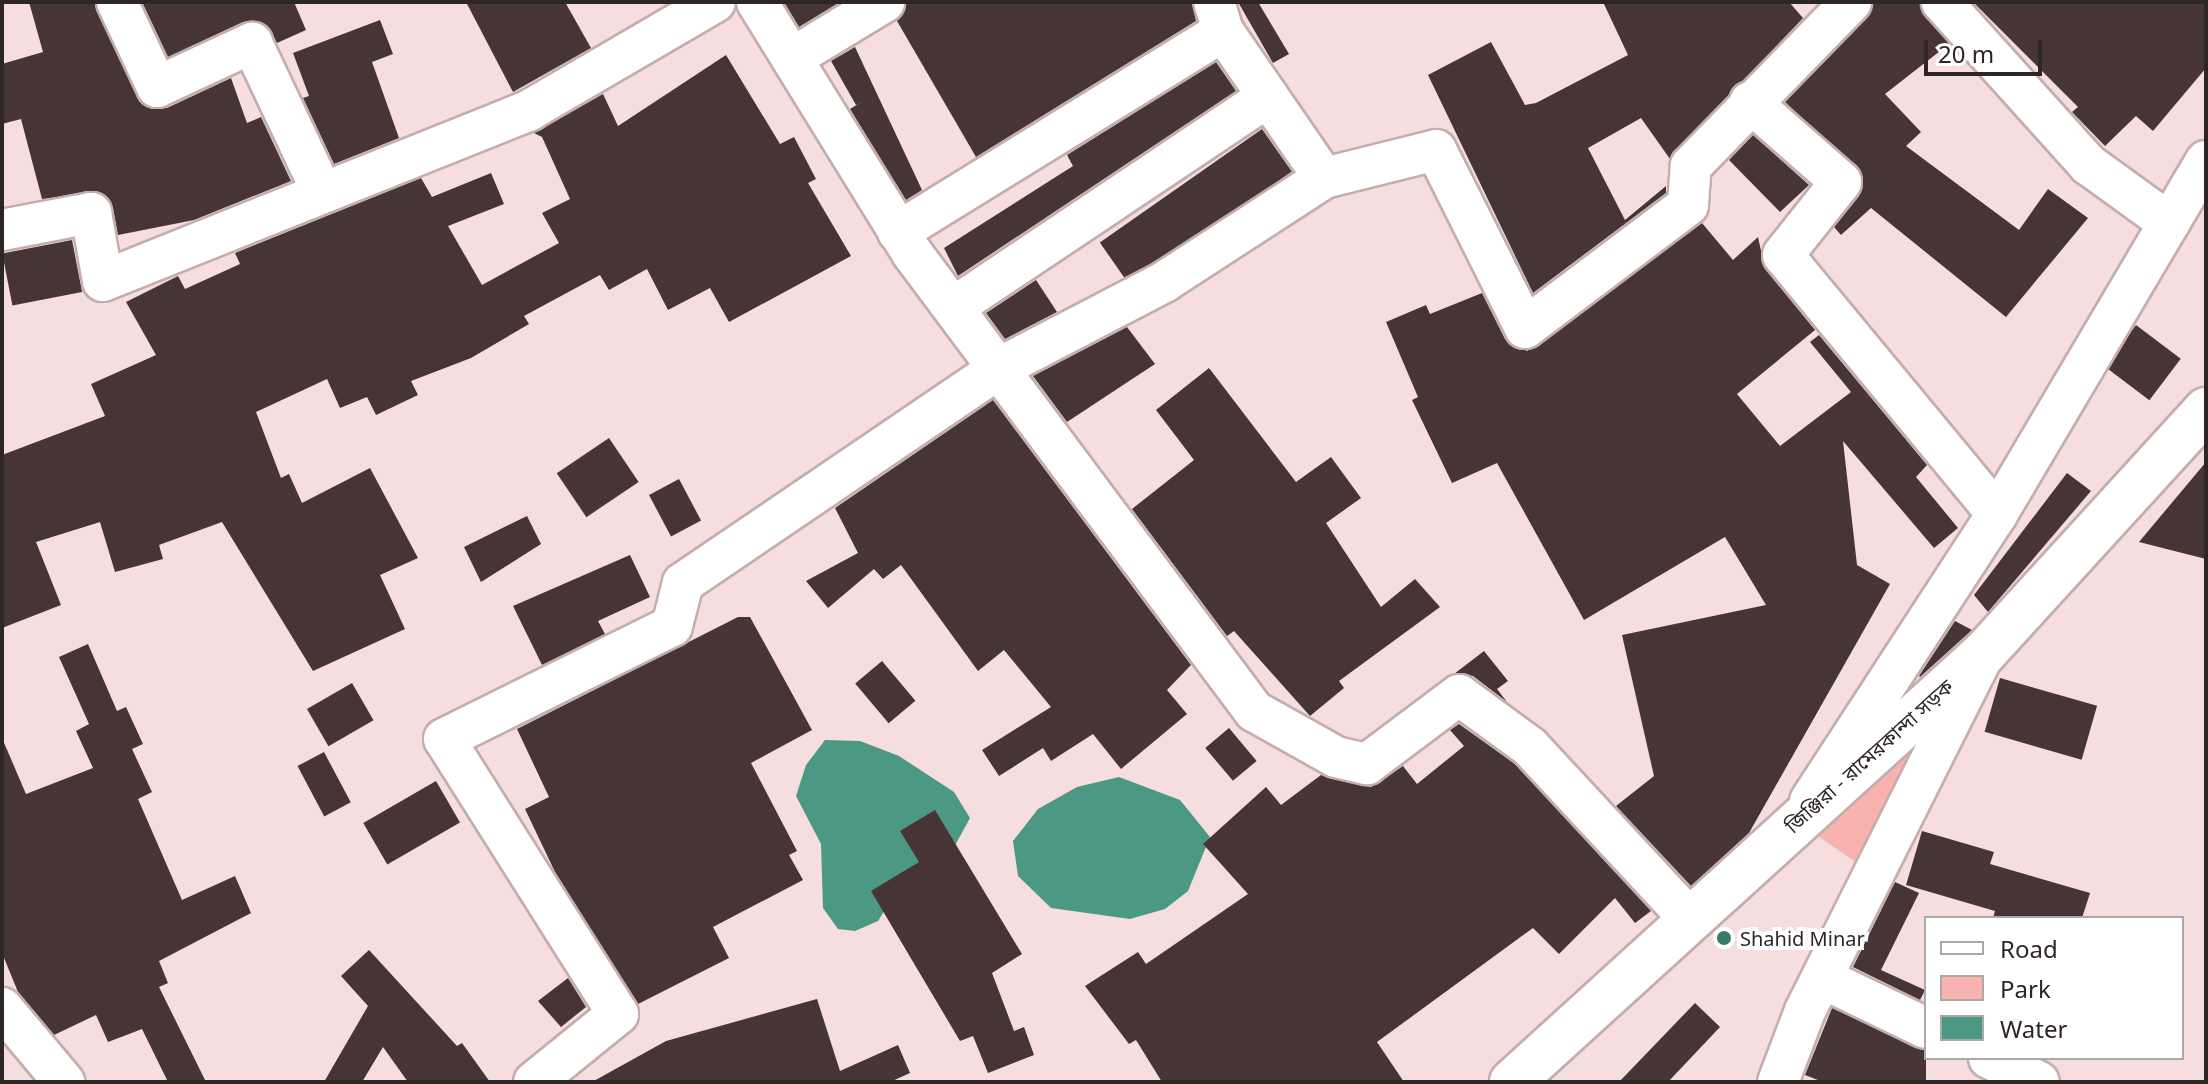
<!DOCTYPE html>
<meta charset="utf-8">
<style>
body{margin:0}
#map{position:relative;width:2208px;height:1084px;overflow:hidden;background:#f5dedd;font-family:"Noto Sans","Noto Sans Bengali",sans-serif}
div>[style]{position:absolute}
.green>*{inset:0;background:#f8b2b0}
.water>*{inset:0;background:#4b9885}
.building>*{inset:0;background:#463534;transform-origin:0 0}
.roads{filter:drop-shadow(2px 0 #c4aead) drop-shadow(-2px 0 #c4aead) drop-shadow(0 2px #c4aead) drop-shadow(0 -2px #c4aead)}
.street>*{height:40px;margin:-20px;padding:0 20px;transform-origin:20px;border-radius:20px;background:#fff}
.primary>*{height:44px;margin:-22px;padding:0 22px;transform-origin:22px;border-radius:22px;background:#fff}
.dots>*{width:22px;height:22px;translate:-50% -50%;box-sizing:border-box;border:4px solid #fff;border-radius:50%}
span{translate:-50% -50%;white-space:nowrap;text-align:center;line-height:1.15;-webkit-text-stroke:8px #fff;paint-order:stroke}
.street-label{font-size:20px;color:#2e2626}
.poi-label{font-size:20px;color:#2e2626}
.left{translate:0 -50%;text-align:left}
.frame{position:absolute;inset:0;border:4px solid #2e2626;pointer-events:none}
.legend{position:absolute;left:1924px;top:916px;width:260px;height:144px;box-sizing:border-box;background:#fff;border:2px solid #aba8a8;margin:0;padding:10px 14px;list-style:none;font-size:24px;color:#2e2626}
.legend li{display:flex;align-items:center;gap:16px;height:40px}
.legend b{width:40px;border:2px solid #aba8a8}
.scale{position:absolute;left:1924px;top:40px;width:118px;height:36px;box-sizing:border-box;border:4px solid #2e2626;border-top:0;padding-left:10px;font-size:24px;line-height:28px;white-space:nowrap;color:#2e2626;-webkit-text-stroke:6px #fff;paint-order:stroke}
</style>
<div id="map">
<div class="green">
<i style="clip-path:polygon(1985px 652px,1873px 874px,1796px 821px)"></i>
</div>
<div class="water">
<i style="clip-path:polygon(825px 740px,860px 741px,899px 756px,954px 792px,970px 818px,953px 849px,890px 902px,878px 921px,855px 931px,838px 929px,823px 908px,821px 844px,796px 796px,806px 765px)"></i>
<i style="clip-path:polygon(1119px 777px,1180px 800px,1210px 837px,1188px 891px,1165px 909px,1130px 919px,1051px 908px,1018px 876px,1013px 841px,1038px 809px,1077px 787px)"></i>
</div>
<div class="building">
<i style="clip-path:polygon(29px 2px,94px 2px,145px 106px,167px 108px,231px 78px,247px 123px,261px 117px,291px 181px,194px 220px,118px 235px,113px 208px,99px 192px,42px 199px,21px 119px,2px 124px,2px 64px,43px 52px)"></i>
<i style="clip-path:polygon(142px 2px,294px 2px,306px 30px,277px 43px,264px 24px,243px 22px,168px 57px)"></i>
<i style="clip-path:polygon(466px 2px,565px 2px,591px 48px,513px 92px)"></i>
<i style="clip-path:polygon(784px 2px,840px 2px,799px 27px)"></i>
<i style="clip-path:polygon(907px 2px,1192px 2px,1196px 21px,976px 157px,897px 21px)"></i>
<i style="clip-path:polygon(1238px 2px,1258px 2px,1289px 54px,1273px 63px)"></i>
<i style="clip-path:polygon(1603px 2px,1789px 2px,1803px 18px,1670px 159px,1641px 118px,1588px 148px,1625px 220px,1666px 186px,1666px 193px,1533px 293px,1428px 75px,1491px 42px,1525px 105px,1536px 103px,1628px 55px)"></i>
<i style="clip-path:polygon(1873px 2px,1920px 2px,1949px 44px,1885px 94px,1921px 132px,1906px 146px,2019px 230px,2048px 189px,2088px 218px,2006px 317px,1871px 208px,1841px 235px,1834px 227px,1859px 196px,1862px 174px,1785px 102px,1867px 18px)"></i>
<i style="clip-path:polygon(1973px 2px,2206px 2px,2206px 68px,2153px 131px,2136px 116px,2105px 146px,2072px 112px,2078px 107px)"></i>
<i style="clip-path:polygon(380px 20px,393px 54px,372px 62px,399px 138px,334px 164px,303px 98px,309px 96px,293px 53px)"></i>
<i style="clip-path:polygon(855px 47px,922px 190px,906px 200px,850px 109px,863px 101px,856px 105px,831px 61px)"></i>
<i style="clip-path:polygon(726px 55px,780px 144px,794px 137px,816px 179px,808px 183px,851px 256px,729px 322px,710px 288px,668px 310px,647px 269px,609px 290px,600px 275px,524px 316px,529px 324px,471px 358px,411px 381px,418px 395px,376px 415px,367px 397px,340px 408px,327px 379px,256px 412px,281px 478px,289px 474px,302px 503px,370px 468px,418px 558px,380px 575px,405px 629px,313px 671px,222px 522px,159px 545px,163px 559px,115px 572px,100px 522px,36px 542px,61px 605px,2px 628px,2px 455px,105px 416px,91px 384px,156px 355px,126px 302px,178px 276px,185px 289px,240px 264px,235px 253px,421px 178px,432px 197px,491px 173px,504px 204px,448px 226px,482px 285px,559px 243px,542px 213px,570px 199px,542px 137px,534px 133px,603px 94px,618px 126px)"></i>
<i style="clip-path:polygon(1216px 62px,1236px 91px,958px 276px,944px 248px,1073px 166px,1067px 155px)"></i>
<i style="left:1262px;top:129px;width:52px;height:198px;rotate:55deg"></i>
<i style="clip-path:polygon(1753px 135px,1809px 185px,1780px 212px,1729px 160px)"></i>
<i style="clip-path:polygon(1702px 223px,1733px 260px,1758px 237px,1765px 269px,1815px 330px,1737px 394px,1780px 446px,1851px 392px,1810px 342px,1819px 335px,1927px 465px,1916px 477px,1958px 528px,1934px 548px,1843px 441px,1857px 565px,1890px 584px,1749px 833px,1691px 886px,1616px 806px,1654px 776px,1622px 635px,1766px 605px,1725px 537px,1584px 620px,1497px 463px,1452px 483px,1412px 400px,1418px 397px,1386px 322px,1426px 305px,1430px 314px,1482px 293px,1505px 339px,1527px 351px)"></i>
<i style="left:72px;top:240px;width:53px;height:71px;rotate:79deg"></i>
<i style="clip-path:polygon(1036px 280px,1057px 312px,1005px 339px,986px 313px)"></i>
<i style="left:2136px;top:325px;width:56px;height:52px;rotate:37deg"></i>
<i style="clip-path:polygon(1127px 327px,1155px 364px,1067px 422px,1033px 376px)"></i>
<i style="clip-path:polygon(1209px 368px,1296px 482px,1331px 457px,1361px 498px,1326px 523px,1381px 607px,1415px 579px,1440px 607px,1339px 681px,1344px 688px,1310px 716px,1234px 631px,1227px 636px,1132px 509px,1194px 460px,1156px 410px)"></i>
<i style="clip-path:polygon(993px 400px,1191px 665px,1167px 690px,1187px 714px,1121px 769px,1093px 734px,1051px 761px,1043px 748px,999px 776px,982px 750px,1051px 707px,1004px 650px,978px 671px,901px 565px,883px 579px,874px 569px,828px 608px,806px 581px,858px 553px,835px 508px)"></i>
<i style="left:609px;top:438px;width:53px;height:63px;rotate:56deg"></i>
<i style="clip-path:polygon(2206px 462px,2206px 559px,2139px 542px)"></i>
<i style="clip-path:polygon(2067px 473px,2091px 491px,1988px 612px,1974px 595px)"></i>
<i style="left:679px;top:479px;width:47px;height:34px;rotate:62deg"></i>
<i style="clip-path:polygon(527px 516px,541px 544px,481px 582px,464px 547px)"></i>
<i style="clip-path:polygon(630px 555px,650px 597px,598px 621px,605px 634px,542px 665px,513px 606px)"></i>
<i style="clip-path:polygon(738px 617px,750px 617px,812px 730px,751px 763px,797px 851px,789px 855px,803px 880px,713px 927px,729px 958px,638px 1004px,555px 872px,525px 809px,549px 797px,517px 729px)"></i>
<i style="clip-path:polygon(1955px 621px,1972px 630px,1920px 677px,1919px 676px)"></i>
<i style="clip-path:polygon(88px 644px,117px 711px,126px 707px,143px 744px,132px 749px,152px 792px,138px 799px,182px 900px,235px 876px,251px 913px,159px 961px,168px 983px,159px 987px,206px 1082px,168px 1082px,142px 1029px,108px 1042px,96px 1015px,54px 1035px,18px 992px,2px 953px,2px 738px,26px 794px,93px 768px,76px 731px,89px 724px,59px 657px)"></i>
<i style="clip-path:polygon(1484px 651px,1508px 681px,1497px 689px,1507px 702px,1473px 676px,1454px 674px)"></i>
<i style="left:882px;top:661px;width:52px;height:35px;rotate:50deg"></i>
<i style="left:2000px;top:678px;width:101px;height:56px;rotate:16deg"></i>
<i style="left:352px;top:683px;width:43px;height:52px;rotate:60deg"></i>
<i style="clip-path:polygon(1459px 724px,1515px 764px,1651px 911px,1635px 923px,1615px 898px,1559px 954px,1533px 928px,1377px 1042px,1404px 1082px,1162px 1082px,1136px 1040px,1129px 1044px,1085px 986px,1138px 952px,1146px 964px,1248px 894px,1203px 844px,1266px 787px,1281px 805px,1321px 775px,1371px 787px,1403px 766px,1417px 784px,1464px 746px,1450px 730px)"></i>
<i style="left:1229px;top:728px;width:43px;height:31px;rotate:50deg"></i>
<i style="left:324px;top:752px;width:57px;height:30px;rotate:62deg"></i>
<i style="left:436px;top:781px;width:48px;height:84px;rotate:60deg"></i>
<i style="clip-path:polygon(935px 810px,1022px 954px,992px 973px,1014px 1031px,1024px 1027px,1034px 1055px,988px 1073px,973px 1036px,960px 1041px,871px 891px,919px 862px,900px 831px)"></i>
<i style="clip-path:polygon(1922px 831px,1994px 852px,1990px 864px,2090px 893px,2082px 918px,1993px 918px,1995px 911px,1906px 885px)"></i>
<i style="clip-path:polygon(1895px 882px,1919px 893px,1881px 970px,1925px 990px,1920px 1000px,1853px 967px)"></i>
<i style="clip-path:polygon(369px 950px,457px 1046px,462px 1043px,490px 1082px,408px 1082px,383px 1047px,362px 1082px,324px 1082px,368px 1006px,341px 976px)"></i>
<i style="clip-path:polygon(568px 978px,586px 1007px,561px 1027px,538px 1001px)"></i>
<i style="clip-path:polygon(817px 999px,840px 1071px,898px 1045px,910px 1073px,890px 1082px,592px 1082px,666px 1041px)"></i>
<i style="clip-path:polygon(1695px 1003px,1720px 1027px,1668px 1082px,1619px 1082px)"></i>
<i style="clip-path:polygon(1832px 1008px,1926px 1051px,1926px 1082px,1823px 1082px,1805px 1075px)"></i>
</div>
<div class="roads">
<div class="street">
<i style="left:117px;top:2px;width:94px;rotate:64.8deg"></i>
<i style="left:157px;top:87px;width:105px;rotate:-24.9deg"></i>
<i style="left:252px;top:43px;width:165px;rotate:64.8deg"></i>
<i style="left:757px;top:2px;width:295px;rotate:58.3deg"></i>
<i style="left:912px;top:253px;width:572px;rotate:53.25deg"></i>
<i style="left:1254px;top:711px;width:94px;rotate:29.3deg"></i>
<i style="left:1336px;top:757px;width:32px;rotate:13deg"></i>
<i style="left:1367px;top:764px;width:115px;rotate:-36.9deg"></i>
<i style="left:1459px;top:695px;width:88px;rotate:36.2deg"></i>
<i style="left:1530px;top:747px;width:235px;rotate:47.1deg"></i>
<i style="left:1942px;top:2px;width:219px;rotate:48deg"></i>
<i style="left:2089px;top:165px;width:99px;rotate:35.9deg"></i>
<i style="left:792px;top:58px;width:108px;rotate:-31.3deg"></i>
<i style="left:1750px;top:102px;width:121px;rotate:41.3deg"></i>
<i style="left:1841px;top:182px;width:93px;rotate:128.5deg"></i>
<i style="left:1783px;top:255px;width:336px;rotate:50.4deg"></i>
<i style="left:1324px;top:178px;width:115px;rotate:-14deg"></i>
<i style="left:1436px;top:150px;width:199px;rotate:63.4deg"></i>
<i style="left:1525px;top:328px;width:204px;rotate:-37deg"></i>
<i style="left:1688px;top:205px;width:39px;rotate:-86deg"></i>
<i style="left:1691px;top:166px;width:229px;rotate:-45.7deg"></i>
<i style="left:2px;top:230px;width:91px;rotate:-10.8deg"></i>
<i style="left:91px;top:213px;width:69px;rotate:80deg"></i>
<i style="left:103px;top:281px;width:460px;rotate:-21.8deg"></i>
<i style="left:530px;top:110px;width:214px;rotate:-30.3deg"></i>
<i style="left:898px;top:232px;width:382px;rotate:-31.7deg"></i>
<i style="left:954px;top:307px;width:378px;rotate:-33.8deg"></i>
<i style="left:1810px;top:801px;width:343px;rotate:-56.9deg"></i>
<i style="left:1997px;top:514px;width:410px;rotate:-59.4deg"></i>
<i style="left:1822px;top:978px;width:115px;rotate:25.7deg"></i>
<i style="left:2px;top:1008px;width:97px;rotate:50deg"></i>
<i style="left:1989px;top:1058px;width:55px;rotate:25.6deg"></i>
<i style="left:534px;top:1082px;width:108px;rotate:-39deg"></i>
<i style="left:618px;top:1014px;width:325px;rotate:-122.3deg"></i>
<i style="left:444px;top:739px;width:254px;rotate:-26.4deg"></i>
<i style="left:672px;top:626px;width:44px;rotate:-75.7deg"></i>
<i style="left:683px;top:583px;width:384px;rotate:-34.2deg"></i>
<i style="left:1001px;top:367px;width:184px;rotate:-27.5deg"></i>
<i style="left:1164px;top:282px;width:191px;rotate:-33deg"></i>
<i style="left:1324px;top:178px;width:178px;rotate:-124.5deg"></i>
<i style="left:1223px;top:31px;width:30px;rotate:-107deg"></i>
<i style="left:1778px;top:1082px;width:76px;rotate:-69.2deg"></i>
<i style="left:1805px;top:1011px;width:394px;rotate:-63.4deg"></i>
</div>
<div class="primary">
<i style="left:1512px;top:1082px;width:639px;rotate:-42.27deg"></i>
<i style="left:1985px;top:652px;width:328px;rotate:-47.6deg"></i>
</div>
</div>
<div class="dots">
<i style="left:1724px;top:938px;background:#397a69"></i>
</div>
<div class="street-label">
<span style="left:1869px;top:756px;rotate:-42deg">জিঞ্জিরা - রামেরকান্দা সড়ক</span>
</div>
<div class="poi-label">
<span class="left" style="left:1740px;top:938px">Shahid Minar</span>
</div>
<div class="frame"></div>
<ul class="legend">
<li><b style="height:10px;background:#fff"></b>Road</li>
<li><b style="height:22px;background:#f8b2b0"></b>Park</li>
<li><b style="height:22px;background:#4b9885"></b>Water</li>
</ul>
<div class="scale">20 m</div>
</div>
